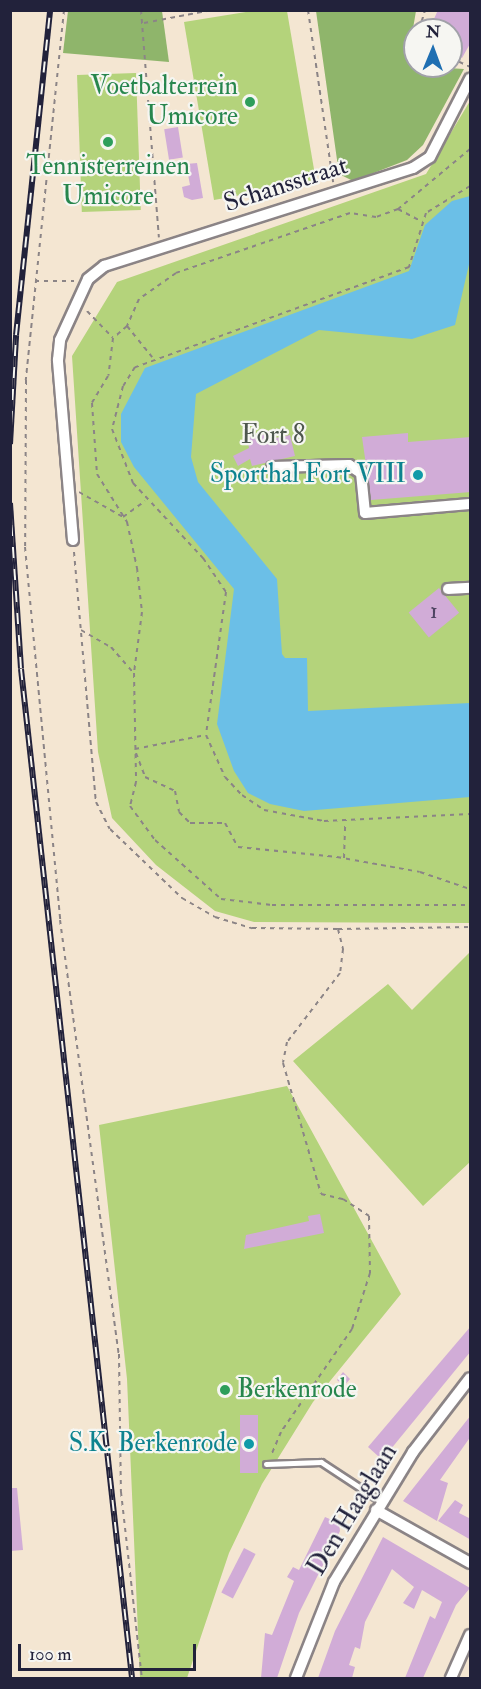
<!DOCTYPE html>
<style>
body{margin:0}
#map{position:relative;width:481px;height:1689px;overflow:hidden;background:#f4e6d2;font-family:"IM FELL Double Pica",serif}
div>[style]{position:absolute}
.green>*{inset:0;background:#b4d37b;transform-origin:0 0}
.forest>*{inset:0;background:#8fb56b}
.water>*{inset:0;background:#6bbfe7}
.building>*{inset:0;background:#d1acd7;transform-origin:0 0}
.path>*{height:2px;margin-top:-1px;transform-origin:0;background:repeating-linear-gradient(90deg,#8b8486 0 4.5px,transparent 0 9px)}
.roads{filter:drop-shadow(2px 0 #8b8486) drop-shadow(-2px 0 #8b8486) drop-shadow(0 2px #8b8486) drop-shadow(0 -2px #8b8486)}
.lane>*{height:5px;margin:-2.5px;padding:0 2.5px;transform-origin:2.5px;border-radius:2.5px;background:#fff}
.street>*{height:10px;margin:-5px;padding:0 5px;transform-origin:5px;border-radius:5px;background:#fff}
.rail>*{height:6px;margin-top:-3px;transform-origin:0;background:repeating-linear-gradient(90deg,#f6f6f2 0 11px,#22223b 0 22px);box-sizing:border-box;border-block:2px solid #22223b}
.dots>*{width:16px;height:16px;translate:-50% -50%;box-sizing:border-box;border:3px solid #f6f6f2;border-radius:50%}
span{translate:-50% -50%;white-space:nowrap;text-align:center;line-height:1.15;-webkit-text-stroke:4.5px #f6f6f2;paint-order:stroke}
.number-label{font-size:22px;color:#4e4462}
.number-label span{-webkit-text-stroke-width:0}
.leisure-label{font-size:26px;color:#27864d}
.right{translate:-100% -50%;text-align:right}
.left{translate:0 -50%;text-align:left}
.street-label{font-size:26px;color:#22223b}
.park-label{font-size:26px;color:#4e574e}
.culture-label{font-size:26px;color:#0d838f}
.frame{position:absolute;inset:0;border:12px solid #22223b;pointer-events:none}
.north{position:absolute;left:403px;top:18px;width:60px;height:60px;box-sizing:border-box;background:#f6f6f2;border:2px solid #a1a1a9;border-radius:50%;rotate:1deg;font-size:16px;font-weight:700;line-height:24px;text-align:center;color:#22223b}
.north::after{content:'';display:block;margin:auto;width:21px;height:27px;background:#1f6fb2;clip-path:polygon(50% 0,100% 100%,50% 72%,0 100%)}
.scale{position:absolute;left:18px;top:1644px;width:178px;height:27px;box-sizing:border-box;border:3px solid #22223b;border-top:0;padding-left:8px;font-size:18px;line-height:21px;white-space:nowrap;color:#22223b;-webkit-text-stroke:4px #f6f6f2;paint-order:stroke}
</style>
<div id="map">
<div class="green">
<i style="clip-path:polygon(252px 11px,287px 11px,316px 181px,214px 200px,184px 22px)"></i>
<i style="left:136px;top:73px;width:137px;height:59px;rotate:88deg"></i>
<i style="clip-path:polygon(470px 101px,470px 923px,254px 922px,215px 911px,156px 865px,112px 818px,98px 752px,72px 356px,117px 282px,426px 174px)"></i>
<i style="clip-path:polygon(470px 952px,470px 1162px,423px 1206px,293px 1061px,388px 984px,412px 1010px)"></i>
<i style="clip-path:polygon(287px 1086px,401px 1294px,313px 1402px,262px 1484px,229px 1553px,187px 1678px,140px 1678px,127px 1379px,99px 1125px)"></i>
</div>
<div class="forest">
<i style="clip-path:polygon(68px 11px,162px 11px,169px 62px,63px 53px)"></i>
<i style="clip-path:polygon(316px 11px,416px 11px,409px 52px,415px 54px,415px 66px,464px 69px,423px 145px,407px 160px,353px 181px,339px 174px)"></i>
</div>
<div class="water">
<i style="clip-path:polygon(470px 196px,470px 260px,455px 325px,412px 339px,319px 330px,196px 394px,191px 457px,198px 482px,277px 579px,282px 654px,285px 658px,307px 658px,308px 711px,470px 703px,470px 797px,304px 811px,270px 804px,248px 793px,234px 771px,217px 724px,234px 589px,134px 467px,121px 442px,121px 414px,145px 368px,409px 271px,425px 225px,452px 201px)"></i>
</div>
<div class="building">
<i style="clip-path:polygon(438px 10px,471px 10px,471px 42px,462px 58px,451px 52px,451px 30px,429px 30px)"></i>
<i style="clip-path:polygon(188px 112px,189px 123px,178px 125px,176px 115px)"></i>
<i style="left:178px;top:127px;width:31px;height:14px;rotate:81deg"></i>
<i style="clip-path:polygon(197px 163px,203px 198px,192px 200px,184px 197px,182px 187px,190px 185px,186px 164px)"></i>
<i style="clip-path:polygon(274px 433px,275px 438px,290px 435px,295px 456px,252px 466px,250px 459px,238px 466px,233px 456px,249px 448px,247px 437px)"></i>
<i style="clip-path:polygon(408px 433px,408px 442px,471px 437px,471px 492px,371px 500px,362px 437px)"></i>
<i style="left:439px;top:588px;width:32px;height:39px;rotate:51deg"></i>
<i style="clip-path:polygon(320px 1214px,324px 1233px,244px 1249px,246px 1235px,309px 1221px,308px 1216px)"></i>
<i style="clip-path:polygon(471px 1326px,471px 1351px,386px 1455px,378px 1456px,368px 1447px)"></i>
<i style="clip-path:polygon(343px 1372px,350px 1379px,344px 1386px,337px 1380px)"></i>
<i style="left:258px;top:1415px;width:58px;height:18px;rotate:90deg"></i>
<i style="clip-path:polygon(471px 1415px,471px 1436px,440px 1480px,448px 1483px,437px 1521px,403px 1501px)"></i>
<i style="clip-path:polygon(10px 1488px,17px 1488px,23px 1550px,10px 1551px)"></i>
<i style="clip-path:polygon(455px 1500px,463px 1505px,459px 1513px,471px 1519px,471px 1540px,438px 1521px)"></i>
<i style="clip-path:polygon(325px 1517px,339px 1523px,340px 1531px,299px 1613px,277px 1678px,261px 1678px,265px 1633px,272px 1635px,294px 1581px,287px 1577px,293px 1567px,299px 1570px)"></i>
<i style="clip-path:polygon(383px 1537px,470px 1588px,456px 1605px,423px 1678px,405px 1678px,430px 1616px,435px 1619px,442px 1602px,422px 1590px,414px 1609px,403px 1603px,414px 1587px,392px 1569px,365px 1622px,360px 1649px,355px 1647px,349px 1665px,355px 1667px,352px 1678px,318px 1678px,335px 1631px)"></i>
<i style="left:244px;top:1548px;width:13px;height:50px;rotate:27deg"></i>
</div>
<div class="path">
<i style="left:64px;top:10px;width:372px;rotate:95.9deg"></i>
<i style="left:26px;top:380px;width:167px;rotate:90.3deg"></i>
<i style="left:25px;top:547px;width:375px;rotate:84.6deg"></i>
<i style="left:60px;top:920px;width:438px;rotate:82.3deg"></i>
<i style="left:119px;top:1354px;width:138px;rotate:89.2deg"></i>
<i style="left:121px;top:1492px;width:187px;rotate:83.6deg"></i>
<i style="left:141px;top:10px;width:228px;rotate:85.5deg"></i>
<i style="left:308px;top:10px;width:174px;rotate:81.7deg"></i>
<i style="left:144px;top:23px;width:69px;rotate:-10.8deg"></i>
<i style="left:419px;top:30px;width:21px;rotate:-73deg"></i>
<i style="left:451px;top:58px;width:21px;rotate:25deg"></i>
<i style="left:470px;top:149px;width:94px;rotate:140.2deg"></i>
<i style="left:398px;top:209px;width:23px;rotate:160deg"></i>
<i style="left:376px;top:217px;width:26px;rotate:-171deg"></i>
<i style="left:350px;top:213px;width:184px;rotate:161deg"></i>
<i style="left:176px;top:273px;width:45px;rotate:144.9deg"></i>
<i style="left:139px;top:299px;width:30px;rotate:114deg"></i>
<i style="left:127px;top:326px;width:18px;rotate:139deg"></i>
<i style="left:113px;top:338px;width:38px;rotate:97deg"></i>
<i style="left:108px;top:376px;width:31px;rotate:121deg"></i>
<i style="left:92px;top:403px;width:71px;rotate:86deg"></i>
<i style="left:97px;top:474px;width:57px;rotate:58deg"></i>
<i style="left:127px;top:522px;width:47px;rotate:77.7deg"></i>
<i style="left:137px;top:568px;width:44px;rotate:83.5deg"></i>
<i style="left:142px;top:612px;width:62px;rotate:97.5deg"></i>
<i style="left:134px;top:673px;width:109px;rotate:88.9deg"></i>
<i style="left:136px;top:782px;width:25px;rotate:104deg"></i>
<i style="left:130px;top:806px;width:42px;rotate:53.7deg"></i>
<i style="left:155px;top:840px;width:89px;rotate:41.8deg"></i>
<i style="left:221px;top:899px;width:51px;rotate:6.7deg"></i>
<i style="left:272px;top:905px;width:198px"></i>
<i style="left:470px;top:186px;width:52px;rotate:148.5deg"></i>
<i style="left:426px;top:213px;width:57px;rotate:107.5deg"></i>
<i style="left:409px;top:267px;width:292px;rotate:159.9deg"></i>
<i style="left:135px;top:367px;width:22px;rotate:122deg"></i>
<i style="left:123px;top:386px;width:44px;rotate:104.3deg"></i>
<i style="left:112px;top:429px;width:58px;rotate:68.7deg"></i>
<i style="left:133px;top:483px;width:103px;rotate:47deg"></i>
<i style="left:203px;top:558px;width:41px;rotate:55.9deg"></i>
<i style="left:226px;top:592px;width:144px;rotate:98deg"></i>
<i style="left:206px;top:735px;width:46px;rotate:65.7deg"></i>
<i style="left:225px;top:777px;width:25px;rotate:47deg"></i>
<i style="left:242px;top:795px;width:27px;rotate:34deg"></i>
<i style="left:264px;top:810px;width:61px;rotate:10.4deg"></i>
<i style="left:324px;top:821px;width:146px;rotate:-2.7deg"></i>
<i style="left:398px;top:209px;width:27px;rotate:28deg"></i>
<i style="left:35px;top:281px;width:39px"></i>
<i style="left:87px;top:311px;width:37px;rotate:46deg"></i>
<i style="left:127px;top:326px;width:40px;rotate:51deg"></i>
<i style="left:79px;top:492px;width:51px;rotate:29.6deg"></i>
<i style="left:123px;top:517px;width:27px;rotate:-36deg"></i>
<i style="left:74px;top:552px;width:251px;rotate:85deg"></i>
<i style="left:96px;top:802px;width:30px;rotate:63deg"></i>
<i style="left:110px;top:829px;width:100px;rotate:43.8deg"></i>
<i style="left:182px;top:898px;width:38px;rotate:30deg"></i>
<i style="left:215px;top:917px;width:39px;rotate:17deg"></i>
<i style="left:252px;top:928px;width:86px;rotate:0.7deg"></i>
<i style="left:338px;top:929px;width:21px;rotate:76deg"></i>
<i style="left:343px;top:949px;width:24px;rotate:97deg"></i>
<i style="left:340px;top:973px;width:87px;rotate:127.5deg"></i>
<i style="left:287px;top:1042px;width:21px;rotate:101deg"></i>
<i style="left:283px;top:1063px;width:136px;rotate:73.8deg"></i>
<i style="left:321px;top:1194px;width:23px;rotate:13deg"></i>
<i style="left:343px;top:1199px;width:31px;rotate:33deg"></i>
<i style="left:369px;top:1216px;width:57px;rotate:89deg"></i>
<i style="left:370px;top:1273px;width:59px;rotate:107.8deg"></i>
<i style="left:352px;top:1329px;width:125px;rotate:124.6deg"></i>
<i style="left:281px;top:1432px;width:26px;rotate:113deg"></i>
<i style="left:81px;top:630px;width:34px;rotate:30deg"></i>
<i style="left:111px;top:647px;width:35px;rotate:49deg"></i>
<i style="left:135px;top:749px;width:72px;rotate:-11.2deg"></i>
<i style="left:136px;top:753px;width:26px;rotate:69deg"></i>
<i style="left:145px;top:777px;width:33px;rotate:25deg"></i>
<i style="left:175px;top:791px;width:21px;rotate:79deg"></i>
<i style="left:179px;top:812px;width:16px;rotate:45deg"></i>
<i style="left:190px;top:823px;width:35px"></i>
<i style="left:225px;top:823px;width:27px;rotate:62deg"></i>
<i style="left:238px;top:847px;width:100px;rotate:5.8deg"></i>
<i style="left:337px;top:857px;width:84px;rotate:10.2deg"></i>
<i style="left:420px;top:872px;width:53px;rotate:18.8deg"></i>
<i style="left:344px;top:858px;width:35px;rotate:-88deg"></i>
<i style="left:338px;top:929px;width:132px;rotate:-0.9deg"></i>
</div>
<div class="roads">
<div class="lane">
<i style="left:266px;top:1464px;width:55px;rotate:-2.1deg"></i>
<i style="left:321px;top:1462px;width:73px;rotate:33.3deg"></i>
</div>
<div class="street">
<i style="left:272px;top:467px;width:77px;rotate:-1.5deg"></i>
<i style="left:349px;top:465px;width:14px;rotate:34deg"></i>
<i style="left:361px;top:473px;width:40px;rotate:84.3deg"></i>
<i style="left:365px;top:513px;width:105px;rotate:-4.9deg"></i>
<i style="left:73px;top:540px;width:181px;rotate:-94.8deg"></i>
<i style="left:58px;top:360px;width:20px;rotate:-84deg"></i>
<i style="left:60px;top:340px;width:67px;rotate:-65.3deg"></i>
<i style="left:88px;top:279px;width:21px;rotate:-39deg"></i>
<i style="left:104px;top:266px;width:324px;rotate:-17.6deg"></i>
<i style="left:413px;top:168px;width:20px;rotate:-33deg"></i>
<i style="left:430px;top:157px;width:88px;rotate:-62.9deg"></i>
<i style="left:448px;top:589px;width:22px;rotate:-3deg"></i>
<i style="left:376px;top:1510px;width:108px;rotate:29.4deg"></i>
<i style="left:296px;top:1678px;width:103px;rotate:-68.4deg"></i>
<i style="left:334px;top:1582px;width:152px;rotate:-58.7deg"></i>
<i style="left:413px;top:1452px;width:93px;rotate:-52.4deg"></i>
<i style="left:451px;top:1678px;width:47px;rotate:-66.2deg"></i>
</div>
</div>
<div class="rail">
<i style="left:10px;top:444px;width:109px;rotate:-86.8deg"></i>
<i style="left:16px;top:335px;width:327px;rotate:-84deg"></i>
<i style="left:10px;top:503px;width:166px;rotate:86.2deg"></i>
<i style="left:21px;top:669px;width:1015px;rotate:83.72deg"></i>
</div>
<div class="dots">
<i style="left:250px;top:102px;background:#2e9e5b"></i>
<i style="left:108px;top:142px;background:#2e9e5b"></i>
<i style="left:418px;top:475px;background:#0f9aa8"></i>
<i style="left:225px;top:1390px;background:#2e9e5b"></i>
<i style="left:249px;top:1444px;background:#0f9aa8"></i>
</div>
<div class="number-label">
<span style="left:434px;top:612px">1</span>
</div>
<div class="leisure-label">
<span class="right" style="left:238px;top:102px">Voetbalterrein<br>Umicore</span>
<span style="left:108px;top:182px">Tennisterreinen<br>Umicore</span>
<span class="left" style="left:237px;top:1390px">Berkenrode</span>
</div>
<div class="street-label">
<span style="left:286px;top:185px;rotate:-18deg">Schansstraat</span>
<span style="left:353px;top:1510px;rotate:-59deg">Den Haaglaan</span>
</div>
<div class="park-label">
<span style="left:273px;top:436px">Fort 8</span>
</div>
<div class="culture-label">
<span class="right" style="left:406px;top:475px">Sporthal Fort VIII</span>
<span class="right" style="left:237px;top:1444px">S.K. Berkenrode</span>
</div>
<div class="frame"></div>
<div class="north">N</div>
<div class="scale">100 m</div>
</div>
